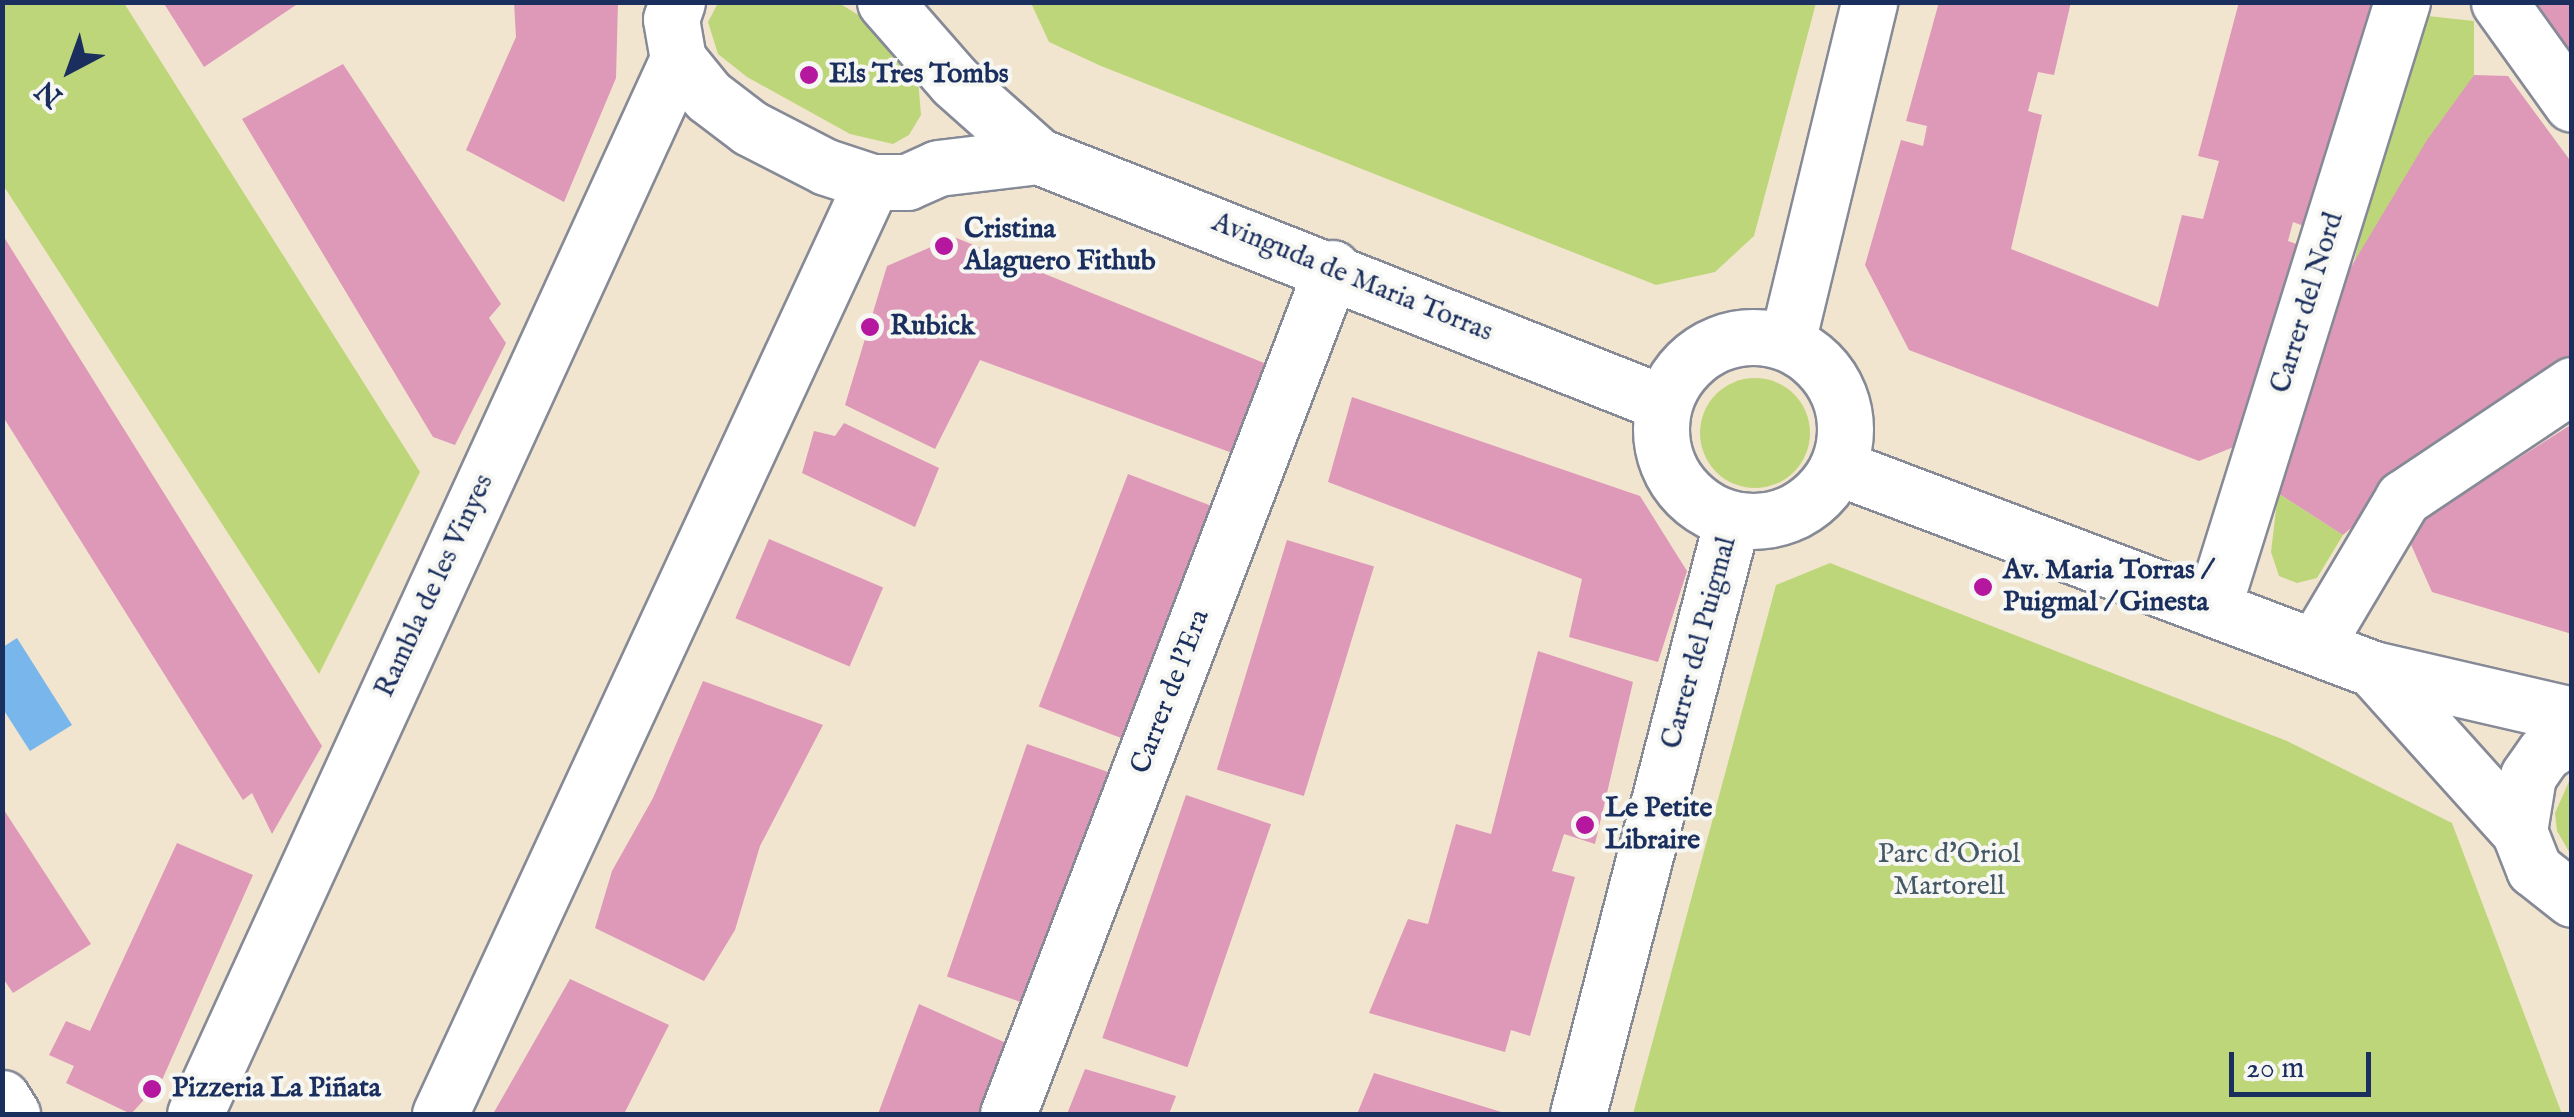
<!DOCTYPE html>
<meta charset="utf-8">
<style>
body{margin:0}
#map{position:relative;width:2574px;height:1117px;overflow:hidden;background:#f2e5cf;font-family:"IM FELL English",serif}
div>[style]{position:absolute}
.green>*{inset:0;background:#bed67a}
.round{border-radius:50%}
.water>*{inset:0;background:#79b6eb}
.building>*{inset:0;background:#de98b8;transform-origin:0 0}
.roads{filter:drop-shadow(2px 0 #868a96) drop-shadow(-2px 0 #868a96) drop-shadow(0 2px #868a96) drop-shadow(0 -2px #868a96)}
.minor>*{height:55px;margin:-27.5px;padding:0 27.5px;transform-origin:27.5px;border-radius:27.5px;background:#fff}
.minor>.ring{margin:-27.5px;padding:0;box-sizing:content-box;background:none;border:55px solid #fff;border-radius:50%}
.dots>*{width:28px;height:28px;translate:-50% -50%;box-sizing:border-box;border:5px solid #f6f6f2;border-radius:50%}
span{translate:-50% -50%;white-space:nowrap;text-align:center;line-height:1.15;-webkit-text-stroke:8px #f6f6f2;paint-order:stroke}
.poi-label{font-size:28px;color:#1b2f5e;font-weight:700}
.left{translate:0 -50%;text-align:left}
.street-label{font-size:28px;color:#1b2f5e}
.park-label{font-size:28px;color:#445965}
.frame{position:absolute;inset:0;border:5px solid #1b2f5e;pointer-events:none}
.north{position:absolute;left:20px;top:20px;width:100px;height:100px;-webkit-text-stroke:8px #f6f6f2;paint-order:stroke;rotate:221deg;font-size:28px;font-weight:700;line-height:40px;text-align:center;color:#1b2f5e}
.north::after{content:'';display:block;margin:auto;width:35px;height:45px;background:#1b2f5e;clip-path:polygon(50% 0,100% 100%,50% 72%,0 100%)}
.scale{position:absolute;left:2229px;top:1052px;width:142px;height:45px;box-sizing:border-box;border:5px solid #1b2f5e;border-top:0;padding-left:12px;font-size:30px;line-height:35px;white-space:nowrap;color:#1b2f5e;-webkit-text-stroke:8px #f6f6f2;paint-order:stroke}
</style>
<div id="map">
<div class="green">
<i style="clip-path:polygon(3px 2px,124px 3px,420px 472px,319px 674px,3px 185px)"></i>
<i style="clip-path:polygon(718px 3px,839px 3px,889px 34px,918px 79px,921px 115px,909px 135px,893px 144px,850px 134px,747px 77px,718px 54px,708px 22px)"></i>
<i style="clip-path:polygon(1031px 3px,1031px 2px,1816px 3px,1754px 236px,1715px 272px,1656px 285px,1101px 66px,1049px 42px)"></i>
<i style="clip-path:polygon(2428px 16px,2474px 21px,2474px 75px,2354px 262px,2413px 26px)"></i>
<i class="round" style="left:1700px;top:378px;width:110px;height:110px"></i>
<i style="clip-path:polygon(2278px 493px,2343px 535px,2317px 578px,2297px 583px,2279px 576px,2271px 552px)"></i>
<i style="clip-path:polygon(1830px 563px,2287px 741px,2452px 823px,2562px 1114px,1633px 1114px,1776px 585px)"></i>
<i style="clip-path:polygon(2571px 777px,2571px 855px,2557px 831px,2555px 813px)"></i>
</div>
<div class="water">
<i style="clip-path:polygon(17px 638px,72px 725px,30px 751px,3px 709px,3px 647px)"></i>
</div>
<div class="building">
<i style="clip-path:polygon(163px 2px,295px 2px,296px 5px,204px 67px)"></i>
<i style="clip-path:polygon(514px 2px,618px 2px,616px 78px,564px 202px,466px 150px,516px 37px)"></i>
<i style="clip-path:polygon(1939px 2px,2071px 2px,2054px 75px,2038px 72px,2028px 111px,2042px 115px,2011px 249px,2158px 307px,2182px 215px,2203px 219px,2219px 161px,2198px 156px,2239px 2px,2374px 2px,2312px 229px,2293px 222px,2288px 241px,2308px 248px,2256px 438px,2199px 461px,1909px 350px,1865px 265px,1901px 140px,1923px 146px,1927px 126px,1906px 121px)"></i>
<i style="clip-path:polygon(2518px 2px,2572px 2px,2572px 78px)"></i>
<i style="clip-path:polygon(343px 64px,501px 304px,489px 318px,506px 343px,455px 445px,433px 437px,242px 119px)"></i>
<i style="clip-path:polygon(2474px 75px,2508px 76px,2572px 163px,2572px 367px,2395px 490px,2343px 535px,2278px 493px,2324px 312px,2427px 140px)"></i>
<i style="clip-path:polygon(2px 234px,322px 746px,272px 834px,252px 793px,243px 800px,2px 415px)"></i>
<i style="clip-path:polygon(954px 237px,1269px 365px,1235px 454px,980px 360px,935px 449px,845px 405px,887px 266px)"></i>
<i style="clip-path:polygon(1352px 397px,1640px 496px,1687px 571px,1658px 662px,1569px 637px,1582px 579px,1328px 482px)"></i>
<i style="clip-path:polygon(844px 423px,939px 468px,915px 527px,802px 473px,814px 431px,835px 436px)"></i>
<i style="clip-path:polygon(2572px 424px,2572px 634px,2432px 592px,2405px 531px)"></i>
<i style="left:1128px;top:474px;width:91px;height:249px;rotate:21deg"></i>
<i style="left:769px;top:539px;width:124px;height:86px;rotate:23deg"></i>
<i style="left:1287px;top:540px;width:91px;height:240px;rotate:17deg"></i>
<i style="clip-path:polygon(1538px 651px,1633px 682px,1595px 844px,1564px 834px,1552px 871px,1575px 877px,1530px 1036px,1511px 1030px,1505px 1052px,1369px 1013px,1408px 919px,1428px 924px,1456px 824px,1491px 834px)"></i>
<i style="clip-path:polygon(703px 681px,823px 725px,760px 846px,735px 930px,704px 981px,595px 928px,612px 871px,653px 798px)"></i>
<i style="left:1027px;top:744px;width:92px;height:246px;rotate:19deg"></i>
<i style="left:1186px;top:795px;width:90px;height:257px;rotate:19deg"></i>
<i style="clip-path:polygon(2px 807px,91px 944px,13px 993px,2px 977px)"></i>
<i style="clip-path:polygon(177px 843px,253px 875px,162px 1080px,131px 1114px,66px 1083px,74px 1066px,49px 1055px,66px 1021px,90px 1031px)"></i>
<i style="clip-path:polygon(570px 979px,669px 1025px,624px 1114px,493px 1114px)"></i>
<i style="clip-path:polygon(919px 1004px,1015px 1047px,987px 1114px,878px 1114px)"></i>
<i style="clip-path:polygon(1085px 1069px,1176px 1096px,1169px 1114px,1067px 1114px)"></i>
<i style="clip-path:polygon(1374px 1073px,1508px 1114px,1357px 1114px)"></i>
</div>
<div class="roads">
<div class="minor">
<i style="left:677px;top:2px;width:18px;rotate:109deg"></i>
<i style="left:671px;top:19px;width:41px;rotate:80.1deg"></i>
<i style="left:678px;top:59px;width:48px;rotate:51deg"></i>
<i style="left:708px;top:96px;width:53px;rotate:37.3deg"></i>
<i style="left:750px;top:128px;width:85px;rotate:27.2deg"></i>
<i style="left:826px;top:167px;width:48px;rotate:18.1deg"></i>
<i style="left:872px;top:182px;width:35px"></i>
<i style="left:907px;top:182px;width:34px;rotate:-24deg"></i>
<i style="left:938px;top:168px;width:101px;rotate:-6.8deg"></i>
<i style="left:885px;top:2px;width:106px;rotate:48.8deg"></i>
<i style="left:955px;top:82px;width:111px;rotate:41.7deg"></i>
<i style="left:1038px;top:156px;width:672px;rotate:21.56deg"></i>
<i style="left:2499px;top:2px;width:125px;rotate:54.4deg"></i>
<i class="ring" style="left:1661px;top:337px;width:129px;height:129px"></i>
<i style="left:1787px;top:342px;width:350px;rotate:-76.4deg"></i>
<i style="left:1840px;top:468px;width:570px;rotate:20.66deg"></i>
<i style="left:2373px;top:669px;width:204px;rotate:13deg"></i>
<i style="left:2214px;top:604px;width:631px;rotate:-72.66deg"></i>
<i style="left:2317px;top:643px;width:169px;rotate:-59.3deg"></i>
<i style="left:2403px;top:498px;width:203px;rotate:-33.8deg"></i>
<i style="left:2373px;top:669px;width:218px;rotate:48deg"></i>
<i style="left:2572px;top:735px;width:33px;rotate:147deg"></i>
<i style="left:2544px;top:753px;width:28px;rotate:125deg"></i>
<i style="left:2528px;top:776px;width:56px;rotate:99.3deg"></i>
<i style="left:2519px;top:831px;width:41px;rotate:68.5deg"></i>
<i style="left:2534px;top:869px;width:48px;rotate:38.3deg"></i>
<i style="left:2px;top:1098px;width:19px;rotate:58deg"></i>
<i style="left:195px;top:1114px;width:1160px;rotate:-65.4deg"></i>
<i style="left:440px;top:1114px;width:1027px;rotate:-65.13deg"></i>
<i style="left:1008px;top:1114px;width:906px;rotate:-69.04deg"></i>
<i style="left:1578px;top:1114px;width:614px;rotate:-75.47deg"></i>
</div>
</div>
<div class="dots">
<i style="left:809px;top:75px;background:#b5179e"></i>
<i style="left:944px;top:246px;background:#b5179e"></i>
<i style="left:870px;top:327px;background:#b5179e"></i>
<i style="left:1983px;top:587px;background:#b5179e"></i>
<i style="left:1585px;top:825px;background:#b5179e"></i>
<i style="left:152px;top:1089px;background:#b5179e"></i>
</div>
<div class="poi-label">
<span class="left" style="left:829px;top:75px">Els Tres Tombs</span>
<span class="left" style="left:964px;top:246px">Cristina<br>Alaguero Fithub</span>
<span class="left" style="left:890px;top:327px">Rubick</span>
<span class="left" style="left:2003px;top:587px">Av. Maria Torras /<br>Puigmal / Ginesta</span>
<span class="left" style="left:1605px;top:825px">Le Petite<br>Libraire</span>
<span class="left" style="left:172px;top:1089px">Pizzeria La Piñata</span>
</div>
<div class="street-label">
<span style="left:1352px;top:278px;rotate:22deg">Avinguda de Maria Torras</span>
<span style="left:2308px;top:303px;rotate:-73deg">Carrer del Nord</span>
<span style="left:435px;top:586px;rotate:-65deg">Rambla de les Vinyes</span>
<span style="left:1700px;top:643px;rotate:-75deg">Carrer del Puigmal</span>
<span style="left:1171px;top:692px;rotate:-69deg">Carrer de l'Era</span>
</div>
<div class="park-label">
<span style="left:1949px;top:871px">Parc d'Oriol<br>Martorell</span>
</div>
<div class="frame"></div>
<div class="north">N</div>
<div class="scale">20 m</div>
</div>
